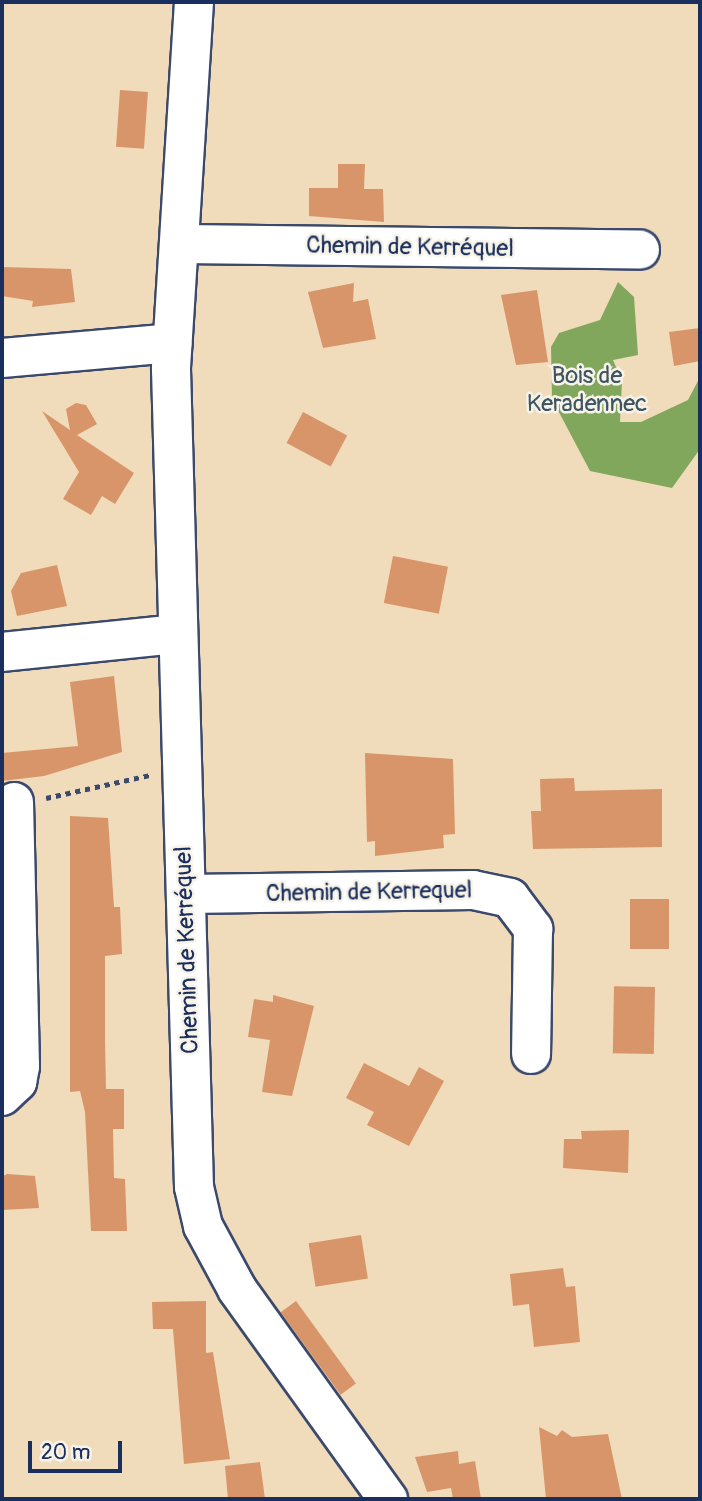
<!DOCTYPE html>
<meta charset="utf-8">
<style>
body{margin:0}
#map{position:relative;width:702px;height:1501px;overflow:hidden;background:#f0dbba;font-family:Pangolin,sans-serif}
div>[style]{position:absolute}
.forest>*{inset:0;background:#81a75d}
.building>*{inset:0;background:#d9956a;transform-origin:0 0}
.path>*{height:4.5px;margin-top:-2.25px;transform-origin:0;background:repeating-linear-gradient(90deg,#3b496c 0 5px,transparent 0 10px)}
.roads{filter:drop-shadow(2px 0 #3b496c) drop-shadow(-2px 0 #3b496c) drop-shadow(0 2px #3b496c) drop-shadow(0 -2px #3b496c)}
.minor>*{height:38px;margin:-19px;padding:0 19px;transform-origin:19px;border-radius:19px;background:#fff}
span{translate:-50% -50%;white-space:nowrap;text-align:center;line-height:1.15;-webkit-text-stroke:5px #f7f3e8;paint-order:stroke}
.street-label{font-size:24px;color:#1b2f5e}
.park-label{font-size:24px;color:#3d5461}
.frame{position:absolute;inset:0;border:4px solid #1b2f5e;pointer-events:none}
.scale{position:absolute;left:28px;top:1441px;width:94px;height:32px;box-sizing:border-box;border:4px solid #1b2f5e;border-top:0;padding-left:9px;font-size:21px;line-height:24px;white-space:nowrap;color:#1b2f5e;-webkit-text-stroke:5px #f7f3e8;paint-order:stroke}
</style>
<div id="map">
<div class="forest">
<i style="clip-path:polygon(618px 282px,634px 297px,638px 355px,613px 360px,622px 381px,620px 422px,641px 422px,688px 400px,700px 377px,700px 449px,672px 488px,590px 471px,552px 399px,551px 347px,559px 333px,600px 320px)"></i>
</div>
<div class="building">
<i style="left:120px;top:90px;width:28px;height:57px;rotate:4deg"></i>
<i style="clip-path:polygon(338px 164px,365px 164px,364px 189px,383px 189px,384px 222px,309px 216px,309px 188px,338px 188px)"></i>
<i style="clip-path:polygon(2px 267px,71px 269px,75px 302px,32px 307px,33px 301px,2px 296px)"></i>
<i style="clip-path:polygon(354px 283px,353px 302px,368px 299px,376px 339px,323px 348px,308px 292px)"></i>
<i style="clip-path:polygon(537px 290px,548px 362px,516px 365px,501px 295px)"></i>
<i style="clip-path:polygon(700px 328px,700px 361px,674px 366px,669px 332px)"></i>
<i style="clip-path:polygon(76px 403px,86px 405px,97px 424px,77px 435px,134px 473px,115px 504px,102px 496px,91px 515px,63px 499px,79px 472px,42px 411px,70px 430px,66px 409px)"></i>
<i style="left:303px;top:412px;width:50px;height:35px;rotate:28deg"></i>
<i style="left:393px;top:556px;width:56px;height:48px;rotate:11deg"></i>
<i style="clip-path:polygon(57px 565px,67px 606px,17px 616px,11px 591px,21px 573px)"></i>
<i style="clip-path:polygon(114px 676px,122px 752px,44px 776px,2px 781px,2px 753px,78px 746px,70px 682px)"></i>
<i style="clip-path:polygon(365px 753px,453px 759px,455px 834px,443px 835px,444px 848px,375px 856px,375px 841px,367px 842px)"></i>
<i style="clip-path:polygon(574px 778px,575px 791px,662px 789px,662px 847px,533px 849px,531px 811px,541px 811px,540px 779px)"></i>
<i style="clip-path:polygon(70px 816px,108px 818px,114px 907px,120px 907px,122px 954px,105px 956px,105px 1042px,106px 1089px,124px 1089px,124px 1129px,113px 1129px,114px 1178px,125px 1179px,127px 1231px,91px 1231px,85px 1112px,80px 1091px,70px 1092px)"></i>
<i style="left:630px;top:899px;width:39px;height:50px"></i>
<i style="left:655px;top:987px;width:67px;height:41px;rotate:91deg"></i>
<i style="clip-path:polygon(273px 995px,314px 1006px,292px 1096px,262px 1092px,270px 1040px,248px 1037px,254px 999px,273px 1002px)"></i>
<i style="clip-path:polygon(364px 1063px,409px 1086px,419px 1067px,444px 1081px,409px 1146px,367px 1125px,374px 1112px,346px 1098px)"></i>
<i style="clip-path:polygon(629px 1130px,628px 1173px,563px 1168px,564px 1139px,582px 1139px,581px 1131px)"></i>
<i style="clip-path:polygon(7px 1174px,35px 1176px,39px 1208px,2px 1210px,2px 1177px)"></i>
<i style="left:361px;top:1235px;width:44px;height:53px;rotate:81deg"></i>
<i style="clip-path:polygon(563px 1268px,566px 1287px,575px 1286px,580px 1342px,534px 1347px,529px 1304px,513px 1306px,510px 1274px)"></i>
<i style="clip-path:polygon(206px 1301px,206px 1353px,213px 1352px,230px 1459px,184px 1464px,173px 1329px,153px 1329px,152px 1302px)"></i>
<i style="left:296px;top:1301px;width:102px;height:19px;rotate:54deg"></i>
<i style="clip-path:polygon(539px 1427px,557px 1436px,562px 1430px,572px 1437px,608px 1434px,622px 1499px,546px 1499px)"></i>
<i style="clip-path:polygon(458px 1451px,459px 1464px,475px 1461px,481px 1499px,453px 1499px,451px 1488px,427px 1492px,415px 1457px)"></i>
<i style="clip-path:polygon(260px 1462px,265px 1499px,228px 1499px,225px 1466px)"></i>
</div>
<div class="path">
<i style="left:46px;top:798px;width:107px;rotate:-12.5deg"></i>
</div>
<div class="roads">
<div class="minor">
<i style="left:194px;top:2px;width:368px;rotate:93.6deg"></i>
<i style="left:171px;top:369px;width:818px;rotate:88.39deg"></i>
<i style="left:194px;top:1187px;width:40px;rotate:77deg"></i>
<i style="left:203px;top:1226px;width:72px;rotate:61.6deg"></i>
<i style="left:237px;top:1289px;width:259px;rotate:54.3deg"></i>
<i style="left:181px;top:244px;width:459px;rotate:0.7deg"></i>
<i style="left:2px;top:358px;width:171px;rotate:-5deg"></i>
<i style="left:2px;top:652px;width:175px;rotate:-5.9deg"></i>
<i style="left:187px;top:894px;width:286px;rotate:-0.8deg"></i>
<i style="left:473px;top:890px;width:38px;rotate:12deg"></i>
<i style="left:510px;top:898px;width:39px;rotate:53deg"></i>
<i style="left:533px;top:929px;width:125px;rotate:90.9deg"></i>
<i style="left:2px;top:1096px;width:21px;rotate:-43deg"></i>
<i style="left:17px;top:1082px;width:16px;rotate:-79deg"></i>
<i style="left:20px;top:1066px;width:264px;rotate:-91.3deg"></i>
</div>
</div>
<div class="street-label">
<span style="left:410px;top:247px;rotate:1deg">Chemin de Kerréquel</span>
<span style="left:369px;top:892px;rotate:-1deg">Chemin de Kerrequel</span>
<span style="left:187px;top:950px;rotate:-92deg">Chemin de Kerréquel</span>
</div>
<div class="park-label">
<span style="left:587px;top:390px">Bois de<br>Keradennec</span>
</div>
<div class="frame"></div>
<div class="scale">20 m</div>
</div>
